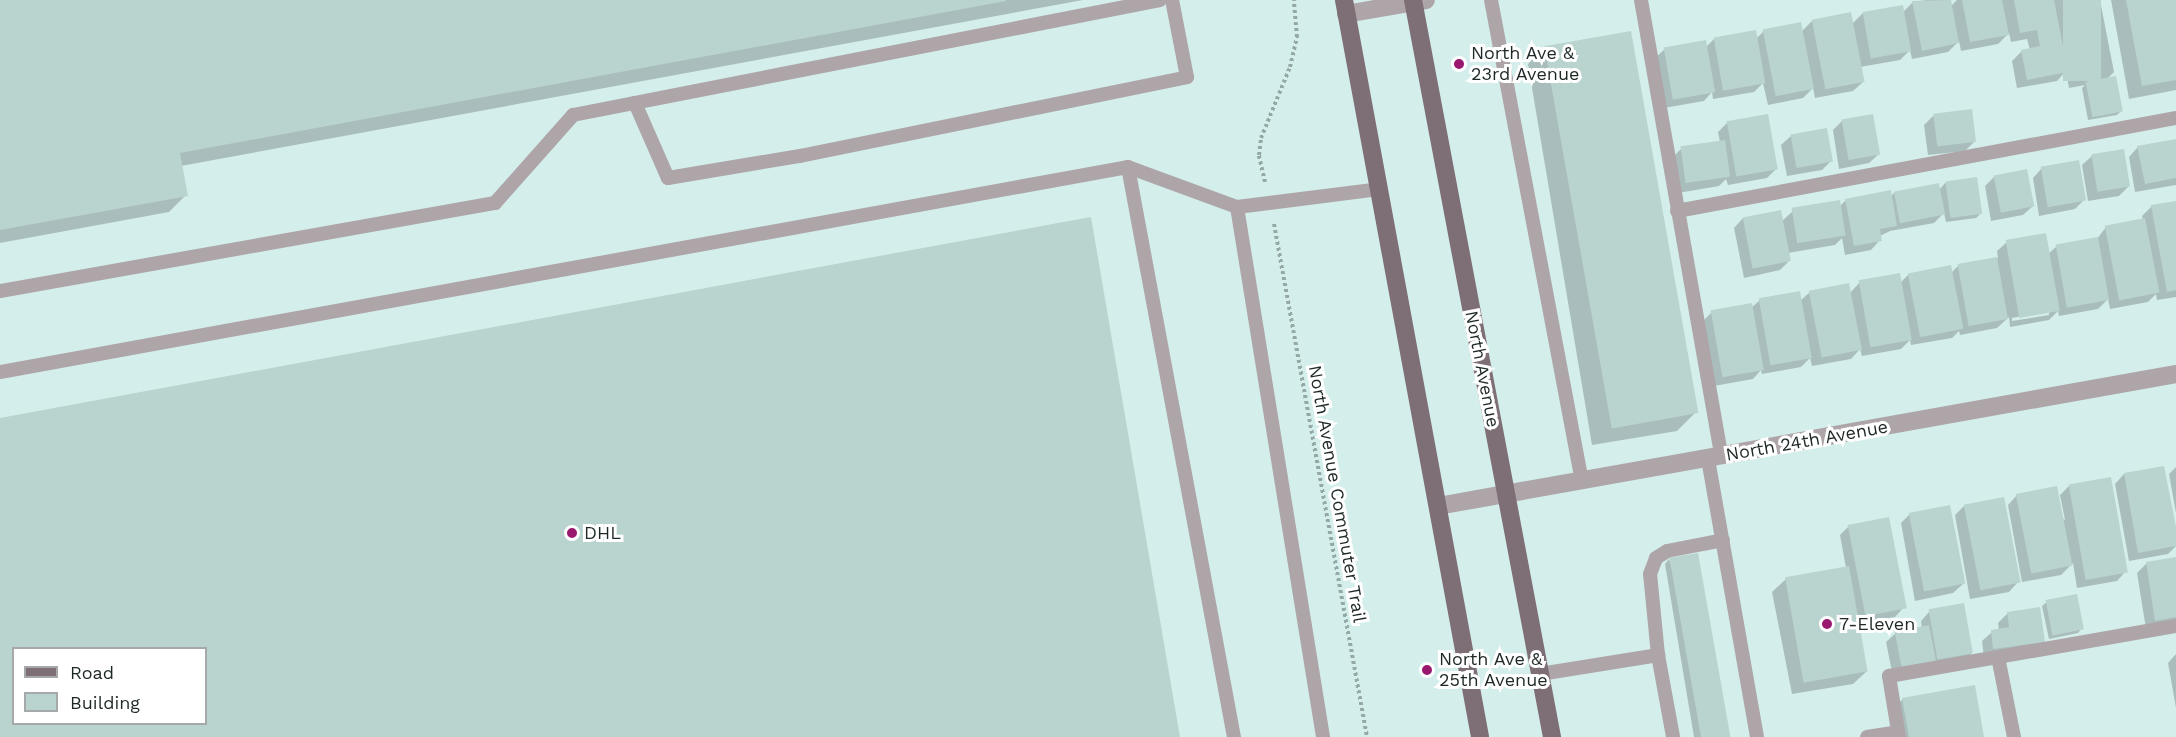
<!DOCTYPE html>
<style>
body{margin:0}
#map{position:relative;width:2176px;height:737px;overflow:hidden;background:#d4eeeb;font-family:"Work Sans",sans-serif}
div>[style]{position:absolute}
.shadow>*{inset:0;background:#0003}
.building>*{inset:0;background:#b9d3cf;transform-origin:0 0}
.path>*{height:4px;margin-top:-2px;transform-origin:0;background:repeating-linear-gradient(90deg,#94a9a6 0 3px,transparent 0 6px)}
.lane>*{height:14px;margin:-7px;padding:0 7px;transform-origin:7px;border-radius:7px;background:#aea5a9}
.street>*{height:18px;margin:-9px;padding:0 9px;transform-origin:9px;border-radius:9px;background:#aea5a9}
.primary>*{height:18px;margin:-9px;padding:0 9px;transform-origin:9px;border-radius:9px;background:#7e6e76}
.dots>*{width:16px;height:16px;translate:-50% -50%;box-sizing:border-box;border:3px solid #fff;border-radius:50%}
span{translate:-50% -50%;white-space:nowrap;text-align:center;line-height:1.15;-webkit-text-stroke:6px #fff;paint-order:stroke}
.poi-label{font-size:18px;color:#1e2827}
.left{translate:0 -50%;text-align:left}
.street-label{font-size:18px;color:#1e2827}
.legend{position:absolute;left:12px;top:647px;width:195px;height:78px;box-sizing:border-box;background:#fff;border:2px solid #a5a9a9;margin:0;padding:8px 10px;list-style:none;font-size:18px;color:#1e2827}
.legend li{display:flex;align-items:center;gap:12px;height:30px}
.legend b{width:30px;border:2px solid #a5a9a9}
</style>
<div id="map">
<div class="shadow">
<i style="clip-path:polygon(0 0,1083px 0,181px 166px,186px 195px,169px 212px,0 243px)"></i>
<i style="clip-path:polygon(1926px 0,1949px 0,1950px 7px,1957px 0,2100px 0,2114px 72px,2106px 80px,2121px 111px,2117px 115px,2088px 120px,2082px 88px,2085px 85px,2069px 88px,2066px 71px,2057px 81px,2017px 88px,2012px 61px,2022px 51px,2030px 50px,2027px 39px,2011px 42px,2009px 33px,1998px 44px,1961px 51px,1959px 41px,1948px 52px,1912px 59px,1910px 50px,1900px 60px,1860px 67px,1863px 82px,1853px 91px,1815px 98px,1813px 88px,1803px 98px,1768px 105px,1763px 83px,1754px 92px,1713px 99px,1712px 92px,1704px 101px,1664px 108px,1655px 58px,1665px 49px,1706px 47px,1714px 39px,1756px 39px,1764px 31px,1801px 32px,1813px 20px,1852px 24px,1863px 13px,1903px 12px,1913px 2px)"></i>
<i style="clip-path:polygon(2111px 0,2176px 0,2176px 90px,2129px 99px)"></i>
<i style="clip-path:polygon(1545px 47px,1694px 414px,1677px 431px,1592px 445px,1528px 64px)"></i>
<i style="clip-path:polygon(1933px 116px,1975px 141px,1965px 151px,1928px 155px,1924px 125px)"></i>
<i style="clip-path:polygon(1842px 121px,1879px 154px,1869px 163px,1839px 169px,1833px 130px)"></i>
<i style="clip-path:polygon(1728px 122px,1777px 168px,1767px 178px,1728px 185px,1726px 179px,1719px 186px,1678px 193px,1672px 158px,1682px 148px,1720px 142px,1718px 132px)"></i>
<i style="clip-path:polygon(1791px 136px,1831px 161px,1822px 170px,1787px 176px,1781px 145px)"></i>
<i style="clip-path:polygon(2176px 140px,2176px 185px,2135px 192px,2129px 157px,2138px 147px)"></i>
<i style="clip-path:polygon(2092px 156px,2128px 187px,2119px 196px,2088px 201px,2082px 165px)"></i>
<i style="clip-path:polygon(2042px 168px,2084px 200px,2075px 209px,2039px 216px,2033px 178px)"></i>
<i style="clip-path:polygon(1995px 176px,2033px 206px,2023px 215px,1991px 221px,1985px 186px)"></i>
<i style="clip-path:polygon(1945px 183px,1981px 213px,1976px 218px,1946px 222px,1944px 213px,1934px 223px,1890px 231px,1880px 236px,1880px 240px,1871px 250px,1845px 255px,1842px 238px,1835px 245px,1788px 253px,1789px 261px,1780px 270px,1744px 278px,1734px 228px,1743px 218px,1782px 221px,1793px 211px,1839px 207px,1846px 200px,1890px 197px,1895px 192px,1939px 190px)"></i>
<i style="clip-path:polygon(evenodd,2176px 203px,2176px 297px,2157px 300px,2156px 294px,2148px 302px,2110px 309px,2108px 299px,2098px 309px,2059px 316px,2058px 311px,2049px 320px,2010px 327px,2009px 317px,1997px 328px,1960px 335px,1959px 331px,1952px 338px,1911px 345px,1910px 340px,1901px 349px,1862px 356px,1860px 349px,1851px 359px,1812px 366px,1810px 358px,1801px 367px,1762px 374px,1761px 370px,1753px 379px,1714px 386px,1702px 322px,1712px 312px,1751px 308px,1760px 300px,1800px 301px,1810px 292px,1850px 293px,1860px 282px,1900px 283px,1909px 274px,1951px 273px,1958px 266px,1998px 258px,1997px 251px,2007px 242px,2048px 254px,2057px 246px,2097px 239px,2106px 227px,2143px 220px,2142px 216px,2151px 207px,2176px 203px,2049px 311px,2049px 315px,2012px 321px,2012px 318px,2049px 311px)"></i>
<i style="clip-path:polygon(evenodd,0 420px,1178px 737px,0 737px,0 420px,14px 648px,206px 648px,206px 724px,14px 724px,14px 648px)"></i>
<i style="clip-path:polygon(2176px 467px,2176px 513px,2169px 474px)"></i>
<i style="clip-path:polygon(2124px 474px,2176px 536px,2176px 546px,2168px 554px,2129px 561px,2115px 484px)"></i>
<i style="clip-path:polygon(2070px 485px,2126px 571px,2117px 581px,2077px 588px,2073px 563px,2061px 575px,2022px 582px,2008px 505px,2017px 495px,2065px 520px,2060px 495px)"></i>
<i style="clip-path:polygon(1964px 506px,2018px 582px,2009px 592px,1970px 599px,1955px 515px)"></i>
<i style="clip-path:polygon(1910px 514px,1963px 584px,1953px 593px,1915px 601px,1901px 523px)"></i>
<i style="clip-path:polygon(1849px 526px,1904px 607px,1895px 617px,1858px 623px,1867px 671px,1853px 684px,1792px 694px,1772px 592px,1786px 579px,1846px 568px,1840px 535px)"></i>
<i style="clip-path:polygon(1669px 559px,1728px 737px,1694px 737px,1665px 564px)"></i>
<i style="clip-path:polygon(2176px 559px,2176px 624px,2146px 629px,2137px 573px,2147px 563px)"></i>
<i style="clip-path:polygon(2047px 602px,2082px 628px,2078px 633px,2049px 639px,2042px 606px)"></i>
<i style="clip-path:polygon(1930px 611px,1972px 653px,1962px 662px,1893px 677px,1886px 642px,1896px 633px,1922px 628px,1921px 621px)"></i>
<i style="clip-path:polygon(2008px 613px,2043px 641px,2034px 651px,1984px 658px,1982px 641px,1992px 632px,1999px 630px,1998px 623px)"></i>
<i style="clip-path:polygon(2176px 654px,2176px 708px,2168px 663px)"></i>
<i style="clip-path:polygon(1903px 699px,1983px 737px,1894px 737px,1889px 713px)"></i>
</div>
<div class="building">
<i style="clip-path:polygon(0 0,1006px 0,1006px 1px,180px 153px,188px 196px,0 230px)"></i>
<i style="clip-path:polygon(1951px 0,1959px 43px,1922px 51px,1912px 1px)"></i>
<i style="clip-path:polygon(1962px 0,2002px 0,2009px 35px,1970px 42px)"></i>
<i style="clip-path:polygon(2014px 0,2054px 0,2068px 72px,2027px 80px,2021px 50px,2040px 46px,2037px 30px,2020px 33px)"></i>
<i style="left:2063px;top:0;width:38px;height:81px"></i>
<i style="clip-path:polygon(2126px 0,2176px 0,2176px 80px,2142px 86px)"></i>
<i style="left:1903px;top:5px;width:47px;height:41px;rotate:80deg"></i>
<i style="left:1851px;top:12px;width:71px;height:40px;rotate:79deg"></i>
<i style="left:1801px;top:22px;width:68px;height:39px;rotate:79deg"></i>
<i style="left:1756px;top:30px;width:54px;height:43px;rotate:80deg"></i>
<i style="left:1631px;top:31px;width:388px;height:88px;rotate:80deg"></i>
<i style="left:1706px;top:40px;width:53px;height:43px;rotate:80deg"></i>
<i style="left:2116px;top:76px;width:36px;height:31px;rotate:79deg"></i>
<i style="left:1972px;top:109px;width:33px;height:39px;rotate:83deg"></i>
<i style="left:1768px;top:114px;width:56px;height:42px;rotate:80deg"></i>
<i style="left:1873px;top:114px;width:41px;height:32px;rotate:80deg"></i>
<i style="left:1827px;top:128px;width:34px;height:37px;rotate:80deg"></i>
<i style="clip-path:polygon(2176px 139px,2176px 178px,2145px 184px,2137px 146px)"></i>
<i style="left:1725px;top:140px;width:37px;height:45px;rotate:82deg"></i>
<i style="left:2124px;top:149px;width:38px;height:33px;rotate:81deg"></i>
<i style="left:2079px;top:160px;width:41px;height:39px;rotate:80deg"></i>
<i style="left:2027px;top:169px;width:38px;height:34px;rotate:79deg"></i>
<i style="left:1977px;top:177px;width:37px;height:32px;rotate:82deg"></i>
<i style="left:1939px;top:183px;width:32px;height:46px;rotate:79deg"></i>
<i style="clip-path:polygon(1891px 190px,1897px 226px,1880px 229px,1882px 241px,1854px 246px,1845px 199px)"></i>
<i style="left:1840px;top:200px;width:36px;height:49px;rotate:81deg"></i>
<i style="clip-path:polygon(2176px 201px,2176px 290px,2167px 292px,2151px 205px)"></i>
<i style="left:1781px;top:210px;width:52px;height:39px;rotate:79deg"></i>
<i style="clip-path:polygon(evenodd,1091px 217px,1180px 737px,0 737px,0 418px,1091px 217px,14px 648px,206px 648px,206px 724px,14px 724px,14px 648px)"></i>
<i style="left:2145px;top:218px;width:76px;height:41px;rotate:79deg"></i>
<i style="left:2046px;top:233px;width:79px;height:41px;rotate:80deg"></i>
<i style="left:2098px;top:237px;width:64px;height:43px;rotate:80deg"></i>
<i style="left:1997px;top:257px;width:63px;height:40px;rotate:80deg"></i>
<i style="left:1951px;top:265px;width:65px;height:44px;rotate:79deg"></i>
<i style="left:1900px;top:273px;width:68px;height:42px;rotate:80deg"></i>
<i style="left:1849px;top:283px;width:68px;height:41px;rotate:79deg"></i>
<i style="left:1800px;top:291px;width:68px;height:42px;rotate:80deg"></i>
<i style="left:1752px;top:303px;width:68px;height:42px;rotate:80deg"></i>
<i style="clip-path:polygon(2164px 466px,2176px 527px,2176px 546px,2138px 553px,2124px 473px)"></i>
<i style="left:2111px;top:477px;width:97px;height:43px;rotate:80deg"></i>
<i style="left:2057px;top:486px;width:81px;height:42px;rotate:79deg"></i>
<i style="left:2004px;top:497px;width:87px;height:41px;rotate:79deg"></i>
<i style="left:1950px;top:505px;width:80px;height:42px;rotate:79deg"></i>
<i style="left:1889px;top:517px;width:93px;height:42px;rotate:79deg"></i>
<i style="left:1698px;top:553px;width:187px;height:29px;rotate:80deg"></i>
<i style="clip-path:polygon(2176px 557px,2176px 617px,2155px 621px,2146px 562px)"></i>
<i style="left:1849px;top:566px;width:107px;height:65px;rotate:80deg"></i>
<i style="left:2077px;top:594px;width:36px;height:32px;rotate:79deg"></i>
<i style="left:1964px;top:603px;width:51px;height:36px;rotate:80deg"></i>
<i style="clip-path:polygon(2040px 607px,2045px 642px,1993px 649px,1991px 630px,2009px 627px,2007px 612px)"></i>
<i style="left:1929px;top:625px;width:38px;height:35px;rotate:79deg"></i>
<i style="clip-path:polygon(1975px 685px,1984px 737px,1909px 737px,1902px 698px)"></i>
</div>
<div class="path">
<i style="left:1265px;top:182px;width:28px;rotate:-103deg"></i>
<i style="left:1259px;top:155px;width:17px;rotate:-83deg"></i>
<i style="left:1261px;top:138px;width:77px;rotate:-67.8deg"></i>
<i style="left:1290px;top:67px;width:31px;rotate:-77deg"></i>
<i style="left:1297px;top:37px;width:37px;rotate:-95deg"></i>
<i style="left:1274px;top:224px;width:521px;rotate:79.72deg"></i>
</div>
<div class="lane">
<i style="left:1491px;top:0;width:490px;rotate:79.3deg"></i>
<i style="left:1641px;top:0;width:463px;rotate:80deg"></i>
<i style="left:635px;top:103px;width:82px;rotate:66.3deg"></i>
<i style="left:668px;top:178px;width:134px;rotate:-9.5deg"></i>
<i style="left:800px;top:156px;width:395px;rotate:-11.5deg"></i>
<i style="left:1187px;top:77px;width:78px;rotate:-101deg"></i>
<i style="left:1128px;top:167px;width:580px;rotate:79.47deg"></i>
<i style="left:1237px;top:207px;width:537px;rotate:80.78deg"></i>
<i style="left:1677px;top:211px;width:508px;rotate:-10.56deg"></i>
<i style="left:0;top:291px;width:503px;rotate:-10.08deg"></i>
<i style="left:495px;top:203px;width:118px;rotate:-48.4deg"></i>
<i style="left:573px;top:115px;width:598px;rotate:-11.08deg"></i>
<i style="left:0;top:372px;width:1146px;rotate:-10.3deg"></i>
<i style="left:1128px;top:167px;width:116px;rotate:20.2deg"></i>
<i style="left:1237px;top:207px;width:143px;rotate:-7.2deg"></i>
<i style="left:1708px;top:459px;width:282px;rotate:80deg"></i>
<i style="left:1658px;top:655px;width:81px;rotate:-95.6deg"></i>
<i style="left:1650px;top:574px;width:17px;rotate:-69deg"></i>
<i style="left:1656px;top:558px;width:13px;rotate:-32deg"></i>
<i style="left:1667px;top:551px;width:57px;rotate:-11.1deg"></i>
<i style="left:1998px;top:657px;width:82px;rotate:78.7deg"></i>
<i style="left:1540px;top:674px;width:120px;rotate:-9.1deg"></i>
<i style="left:1658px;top:655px;width:83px;rotate:79.6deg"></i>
<i style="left:1867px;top:737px;width:31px;rotate:-9deg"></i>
<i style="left:1899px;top:737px;width:62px;rotate:-99.3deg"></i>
<i style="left:1889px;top:676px;width:291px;rotate:-9.9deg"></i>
</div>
<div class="street">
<i style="left:1346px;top:14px;width:81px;rotate:-9.9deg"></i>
<i style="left:1438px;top:506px;width:750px;rotate:-10.14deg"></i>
</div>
<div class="primary">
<i style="left:1344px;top:0;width:749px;rotate:79.54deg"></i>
<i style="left:1413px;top:0;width:750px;rotate:79.32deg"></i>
</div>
<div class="dots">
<i style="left:1459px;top:64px;background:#9a186d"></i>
<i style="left:572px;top:533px;background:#9a186d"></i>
<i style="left:1827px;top:624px;background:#9a186d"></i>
<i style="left:1427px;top:670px;background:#9a186d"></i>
</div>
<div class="poi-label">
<span class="left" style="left:1471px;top:64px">North Ave &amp;<br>23rd Avenue</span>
<span class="left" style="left:584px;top:533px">DHL</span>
<span class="left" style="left:1839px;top:624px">7-Eleven</span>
<span class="left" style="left:1439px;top:670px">North Ave &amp;<br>25th Avenue</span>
</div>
<div class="street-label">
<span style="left:1482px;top:369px;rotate:79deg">North Avenue</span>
<span style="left:1807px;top:441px;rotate:-10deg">North 24th Avenue</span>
<span style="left:1337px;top:494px;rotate:80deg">North Avenue Commuter Trail</span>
</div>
<ul class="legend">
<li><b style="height:8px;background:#7e6e76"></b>Road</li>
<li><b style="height:16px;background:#b9d3cf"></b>Building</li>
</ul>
</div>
